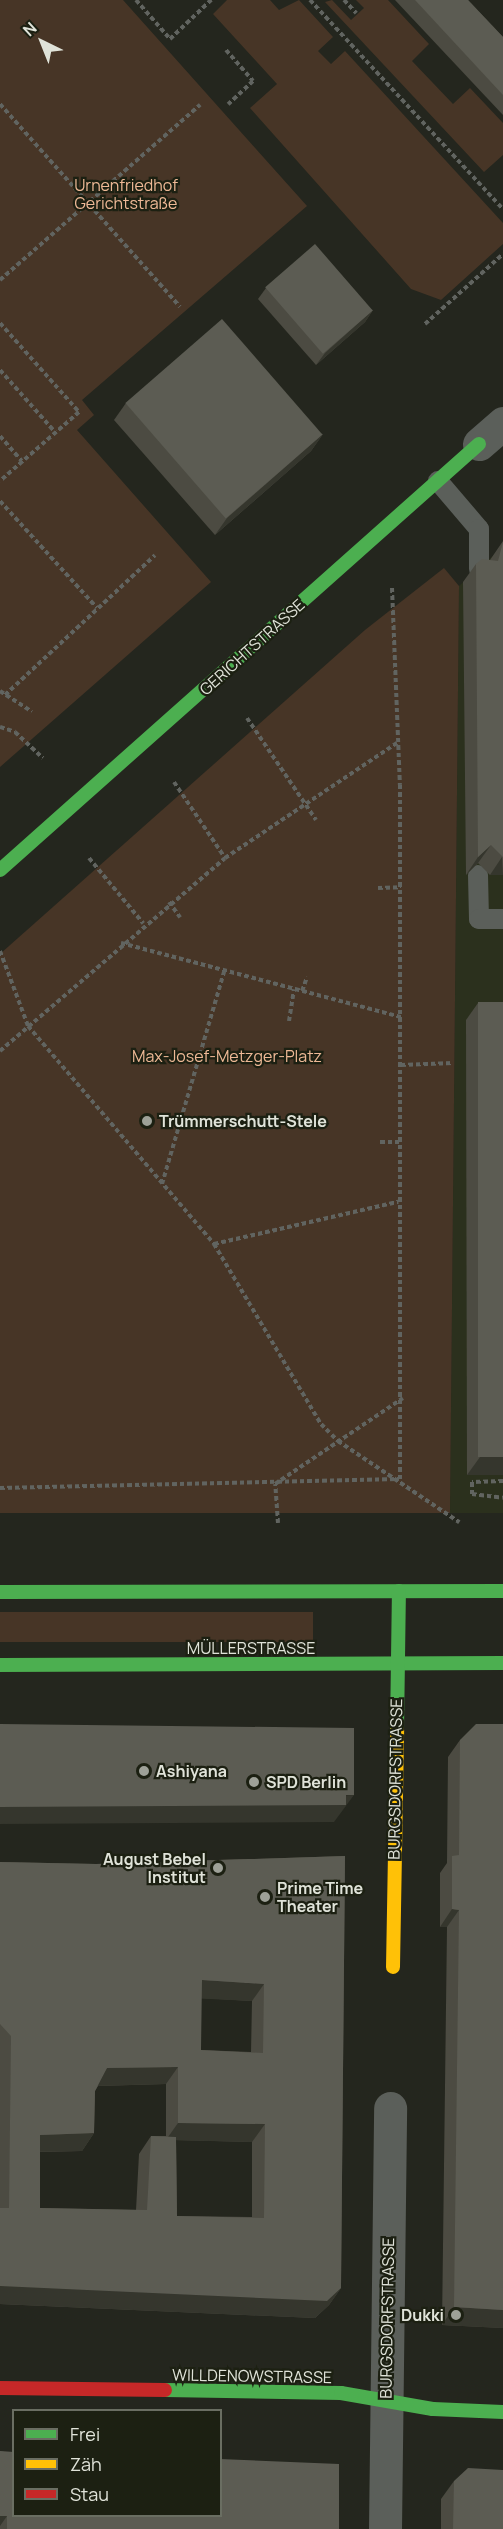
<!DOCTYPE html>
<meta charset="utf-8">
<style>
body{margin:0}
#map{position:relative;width:503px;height:2529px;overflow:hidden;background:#24261e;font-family:Manrope,sans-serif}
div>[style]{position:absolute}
.built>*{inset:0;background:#2b301d}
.green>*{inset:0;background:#473526;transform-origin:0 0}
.path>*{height:4px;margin-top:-2px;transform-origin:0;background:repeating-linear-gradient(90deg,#616460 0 4.5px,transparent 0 7.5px)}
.lane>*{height:20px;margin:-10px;padding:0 10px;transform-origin:10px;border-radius:10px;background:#5b5f5a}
.street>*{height:33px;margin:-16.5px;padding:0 16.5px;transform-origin:16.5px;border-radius:16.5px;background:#5b5f5a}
.fast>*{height:14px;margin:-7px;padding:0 7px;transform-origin:7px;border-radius:7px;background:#4caf50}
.slow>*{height:14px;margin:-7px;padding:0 7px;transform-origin:7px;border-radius:7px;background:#ffc107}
.jam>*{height:14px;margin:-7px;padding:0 7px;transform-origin:7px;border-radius:7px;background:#c62828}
.wall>*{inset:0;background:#4c4b42}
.shaded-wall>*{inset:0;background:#35362d}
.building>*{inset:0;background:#5c5c53;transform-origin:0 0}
.dots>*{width:16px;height:16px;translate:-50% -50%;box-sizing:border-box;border:3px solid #1c2012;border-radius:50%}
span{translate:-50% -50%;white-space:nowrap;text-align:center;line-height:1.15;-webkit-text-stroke:4.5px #1c2012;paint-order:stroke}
.park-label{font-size:16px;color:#eeb996}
.street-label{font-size:16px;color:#e0e3d9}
.poi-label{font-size:16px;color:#e0e3d9;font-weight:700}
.left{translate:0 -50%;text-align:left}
.right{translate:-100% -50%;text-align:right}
.legend{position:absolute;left:12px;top:2409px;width:210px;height:108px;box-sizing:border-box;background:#1c2012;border:2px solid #6a6e62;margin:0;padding:8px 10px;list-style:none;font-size:18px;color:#e0e3d9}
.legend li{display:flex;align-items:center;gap:12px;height:30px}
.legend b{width:30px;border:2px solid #6a6e62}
.north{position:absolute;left:12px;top:12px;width:60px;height:60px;-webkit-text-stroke:4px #1c2012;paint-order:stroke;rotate:317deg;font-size:16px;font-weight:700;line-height:24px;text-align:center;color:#e0e3d9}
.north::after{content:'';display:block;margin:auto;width:21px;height:27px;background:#e0e3d9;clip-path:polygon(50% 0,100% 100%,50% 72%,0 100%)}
</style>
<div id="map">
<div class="built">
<i style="clip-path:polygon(503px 547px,503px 1513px,450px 1513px,459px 586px)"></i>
</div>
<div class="green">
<i style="clip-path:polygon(0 0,123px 0,307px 206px,82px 400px,94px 415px,77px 430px,211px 582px,0 767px)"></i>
<i style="clip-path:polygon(227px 0,270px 0,279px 10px,299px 0,333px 37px,318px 51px,331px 64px,345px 51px,503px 223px,503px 244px,441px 300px,411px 289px,250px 108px,277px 84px,213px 14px)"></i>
<i style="clip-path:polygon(332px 0,351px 20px,364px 8px,356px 0,388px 0,429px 44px,412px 61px,453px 104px,470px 88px,503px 123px,503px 155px,484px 172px,325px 2px)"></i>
<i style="clip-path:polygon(444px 568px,459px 586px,450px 1513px,0 1513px,0 954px,365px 630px)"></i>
<i style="left:0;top:1612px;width:313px;height:30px"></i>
</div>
<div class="path">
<i style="left:136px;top:0;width:52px;rotate:48.9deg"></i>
<i style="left:170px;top:39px;width:57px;rotate:-43.6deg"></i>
<i style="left:310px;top:0;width:284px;rotate:47.3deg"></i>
<i style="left:344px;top:0;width:18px;rotate:47deg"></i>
<i style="left:226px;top:50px;width:41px;rotate:48.9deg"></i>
<i style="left:253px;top:81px;width:34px;rotate:137deg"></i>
<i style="left:0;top:104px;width:271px;rotate:48.4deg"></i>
<i style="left:0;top:280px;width:266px;rotate:-41.2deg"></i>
<i style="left:0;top:323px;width:119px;rotate:48.4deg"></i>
<i style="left:79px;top:412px;width:105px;rotate:138.9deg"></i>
<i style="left:425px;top:324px;width:105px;rotate:-41.9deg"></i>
<i style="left:0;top:370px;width:83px;rotate:48.4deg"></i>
<i style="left:0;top:436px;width:33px;rotate:49deg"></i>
<i style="left:0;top:501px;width:144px;rotate:47.8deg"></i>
<i style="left:392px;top:588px;width:197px;rotate:87.7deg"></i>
<i style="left:400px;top:785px;width:694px;rotate:90deg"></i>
<i style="left:0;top:691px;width:38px;rotate:33deg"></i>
<i style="left:5px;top:695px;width:205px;rotate:-43deg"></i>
<i style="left:247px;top:718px;width:123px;rotate:55.9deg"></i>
<i style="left:0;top:727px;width:16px;rotate:18deg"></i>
<i style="left:15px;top:732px;width:38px;rotate:43deg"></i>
<i style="left:174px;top:782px;width:92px;rotate:56.1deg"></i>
<i style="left:89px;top:858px;width:85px;rotate:50.3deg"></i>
<i style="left:378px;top:888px;width:23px;rotate:-2deg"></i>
<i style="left:169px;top:902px;width:19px;rotate:54deg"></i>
<i style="left:121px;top:943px;width:290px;rotate:14.8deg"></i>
<i style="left:0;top:951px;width:80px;rotate:69.5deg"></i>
<i style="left:28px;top:1026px;width:287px;rotate:49.5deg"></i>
<i style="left:214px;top:1244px;width:209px;rotate:59.3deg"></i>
<i style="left:321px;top:1424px;width:24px;rotate:45deg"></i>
<i style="left:338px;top:1441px;width:146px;rotate:33.8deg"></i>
<i style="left:302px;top:991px;width:15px;rotate:-70deg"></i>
<i style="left:289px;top:1021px;width:32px;rotate:-81deg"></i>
<i style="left:0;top:1051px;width:296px;rotate:-40.6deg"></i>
<i style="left:225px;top:858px;width:207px;rotate:-33.8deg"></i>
<i style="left:401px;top:1065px;width:52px;rotate:-2.2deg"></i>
<i style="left:380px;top:1142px;width:19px"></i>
<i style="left:162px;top:1184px;width:221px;rotate:-73.7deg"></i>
<i style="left:214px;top:1244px;width:189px;rotate:-12.9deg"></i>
<i style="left:503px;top:1481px;width:31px;rotate:178deg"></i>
<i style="left:472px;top:1482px;width:12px;rotate:90deg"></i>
<i style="left:472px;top:1494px;width:31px;rotate:7deg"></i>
<i style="left:0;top:1488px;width:399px;rotate:-1.3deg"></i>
<i style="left:278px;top:1523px;width:39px;rotate:-94deg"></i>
<i style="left:275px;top:1484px;width:154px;rotate:-33.9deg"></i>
</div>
<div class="lane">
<i style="left:438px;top:481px;width:63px;rotate:49.5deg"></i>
<i style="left:479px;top:529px;width:40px;rotate:90deg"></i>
<i style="left:478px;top:875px;width:44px;rotate:88.7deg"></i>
<i style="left:479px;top:919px;width:24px"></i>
</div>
<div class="street">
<i style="left:479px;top:444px;width:32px;rotate:-41deg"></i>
<i style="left:385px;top:2529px;width:421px;rotate:-89.3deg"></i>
</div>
<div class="fast">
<i style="left:0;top:870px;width:641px;rotate:-41.65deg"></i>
<i style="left:0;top:1592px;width:503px;rotate:-0.11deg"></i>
<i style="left:0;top:1665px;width:503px;rotate:-0.23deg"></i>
<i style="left:397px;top:1730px;width:139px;rotate:-89.2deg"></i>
<i style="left:165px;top:2390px;width:176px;rotate:1deg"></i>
<i style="left:341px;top:2393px;width:93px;rotate:9.9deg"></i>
<i style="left:433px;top:2409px;width:70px;rotate:2.5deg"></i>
</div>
<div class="slow">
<i style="left:393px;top:1967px;width:237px;rotate:-89deg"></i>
</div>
<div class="jam">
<i style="left:0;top:2388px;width:165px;rotate:0.7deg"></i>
</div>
<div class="wall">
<i style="clip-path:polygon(395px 0,468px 0,503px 37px,503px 115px)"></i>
<i style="clip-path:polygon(266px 288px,373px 310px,365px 322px,316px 365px,258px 299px)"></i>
<i style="clip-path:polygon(126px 403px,323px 434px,311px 451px,215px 535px,114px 420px)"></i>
<i style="clip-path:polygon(503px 541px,503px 875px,490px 875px,478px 863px,466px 875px,463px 582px,476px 564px,490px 560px)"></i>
<i style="clip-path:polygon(478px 1003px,503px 1475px,467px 1475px,466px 1020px)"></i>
<i style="clip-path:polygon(503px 1724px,503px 2328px,442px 2325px,447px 1927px,440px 1927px,440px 1873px,447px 1863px,448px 1757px,460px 1740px)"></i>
<i style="clip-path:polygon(evenodd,345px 1856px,341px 2288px,329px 2305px,315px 2318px,0 2304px,0 1862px,96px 1864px,345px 1856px,201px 1998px,252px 2001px,251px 2052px,201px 2050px,201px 1998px,345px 1856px,166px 2084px,166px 2136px,151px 2136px,139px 2154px,136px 2210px,40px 2208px,40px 2152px,82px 2151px,94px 2133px,95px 2091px,98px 2086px,166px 2084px,345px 1856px,176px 2140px,252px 2142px,252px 2217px,177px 2216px,176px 2140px)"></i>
<i style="clip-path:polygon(0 2451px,339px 2529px,0 2529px)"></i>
<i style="clip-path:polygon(454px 2481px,503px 2529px,441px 2529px,441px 2499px)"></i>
</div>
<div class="shaded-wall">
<i style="clip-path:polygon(373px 310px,365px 322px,316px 365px,325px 353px)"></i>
<i style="clip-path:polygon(323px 434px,311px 451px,215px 535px,227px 518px)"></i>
<i style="clip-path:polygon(491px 845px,478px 863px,466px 875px,478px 857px)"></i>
<i style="clip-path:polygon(502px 857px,503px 875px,490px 875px)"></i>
<i style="clip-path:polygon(480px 1457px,503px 1457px,503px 1475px,467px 1475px)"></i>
<i style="clip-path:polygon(354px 1795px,334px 1822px,0 1824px,0 1807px)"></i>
<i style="clip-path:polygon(452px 1909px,459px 1910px,447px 1927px,440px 1927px)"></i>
<i style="clip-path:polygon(202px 1980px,264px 1984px,252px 2001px,189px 1998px)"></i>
<i style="clip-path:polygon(178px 2067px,166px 2084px,95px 2086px,107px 2068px)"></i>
<i style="clip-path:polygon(178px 2123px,265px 2124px,252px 2142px,166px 2140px)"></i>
<i style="clip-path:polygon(94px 2133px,82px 2151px,28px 2152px,40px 2135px)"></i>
<i style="clip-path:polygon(0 2286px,341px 2288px,329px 2305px,315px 2318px,0 2304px)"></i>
<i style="clip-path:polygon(454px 2307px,503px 2310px,503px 2328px,442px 2325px)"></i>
<i style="clip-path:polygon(0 2516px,7px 2516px,0 2526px)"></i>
</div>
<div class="building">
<i style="clip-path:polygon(415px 0,468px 0,503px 37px,503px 95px)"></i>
<i style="left:315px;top:244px;width:88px;height:66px;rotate:49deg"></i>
<i style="left:222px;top:319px;width:153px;height:128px;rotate:49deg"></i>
<i style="clip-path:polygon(503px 542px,503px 857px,491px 845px,478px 857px,476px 564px,482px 559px,498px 561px)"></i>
<i style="left:503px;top:1002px;width:455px;height:25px;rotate:90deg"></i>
<i style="clip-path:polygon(0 1724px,354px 1728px,354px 1795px,346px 1795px,346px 1805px,0 1807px)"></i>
<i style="clip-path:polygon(476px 1724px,503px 1724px,503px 2310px,454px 2307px,459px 1910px,452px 1909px,452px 1856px,459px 1855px,460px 1740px)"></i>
<i style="clip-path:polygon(evenodd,345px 1856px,341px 2288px,327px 2301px,0 2286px,0 2208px,9px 2208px,11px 2036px,0 2024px,0 1862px,96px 1864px,345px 1856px,202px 1980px,264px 1984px,263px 2053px,201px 2050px,202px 1980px,345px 1856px,178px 2067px,178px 2123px,265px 2124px,264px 2218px,177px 2216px,176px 2137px,151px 2136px,147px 2210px,40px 2208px,40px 2135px,94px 2133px,95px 2091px,107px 2068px,178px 2067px)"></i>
<i style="clip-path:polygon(0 2451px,14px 2452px,14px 2516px,220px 2516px,220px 2459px,339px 2464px,339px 2529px,7px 2529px,7px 2516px,0 2516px)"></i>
<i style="clip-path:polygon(468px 2468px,503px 2470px,503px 2529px,453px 2529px,454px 2481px)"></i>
</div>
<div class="dots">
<i style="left:147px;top:1121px;background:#9ea198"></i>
<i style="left:144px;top:1771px;background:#9ea198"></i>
<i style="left:254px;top:1782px;background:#9ea198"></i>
<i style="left:218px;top:1868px;background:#9ea198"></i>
<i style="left:265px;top:1897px;background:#9ea198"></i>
<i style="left:456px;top:2315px;background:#9ea198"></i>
</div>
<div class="park-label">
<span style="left:126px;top:194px">Urnenfriedhof<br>Gerichtstraße</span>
<span style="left:227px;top:1056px">Max-Josef-Metzger-Platz</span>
</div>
<div class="street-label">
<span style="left:252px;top:647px;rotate:-42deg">GERICHTSTRASSE</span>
<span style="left:251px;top:1648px">MÜLLERSTRASSE</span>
<span style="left:395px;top:1779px;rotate:-89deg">BURGSDORFSTRASSE</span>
<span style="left:387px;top:2318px;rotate:-89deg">BURGSDORFSTRASSE</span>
<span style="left:252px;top:2376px;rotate:1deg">WILLDENOWSTRASSE</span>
</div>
<div class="poi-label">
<span class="left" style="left:159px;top:1121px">Trümmerschutt-Stele</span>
<span class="left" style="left:156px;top:1771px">Ashiyana</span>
<span class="left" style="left:266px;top:1782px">SPD Berlin</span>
<span class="right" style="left:206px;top:1868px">August Bebel<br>Institut</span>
<span class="left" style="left:277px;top:1897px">Prime Time<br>Theater</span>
<span class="right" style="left:444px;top:2315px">Dukki</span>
</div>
<ul class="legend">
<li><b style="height:8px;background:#4caf50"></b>Frei</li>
<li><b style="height:8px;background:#ffc107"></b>Zäh</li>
<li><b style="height:8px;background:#c62828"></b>Stau</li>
</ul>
<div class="north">N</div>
</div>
